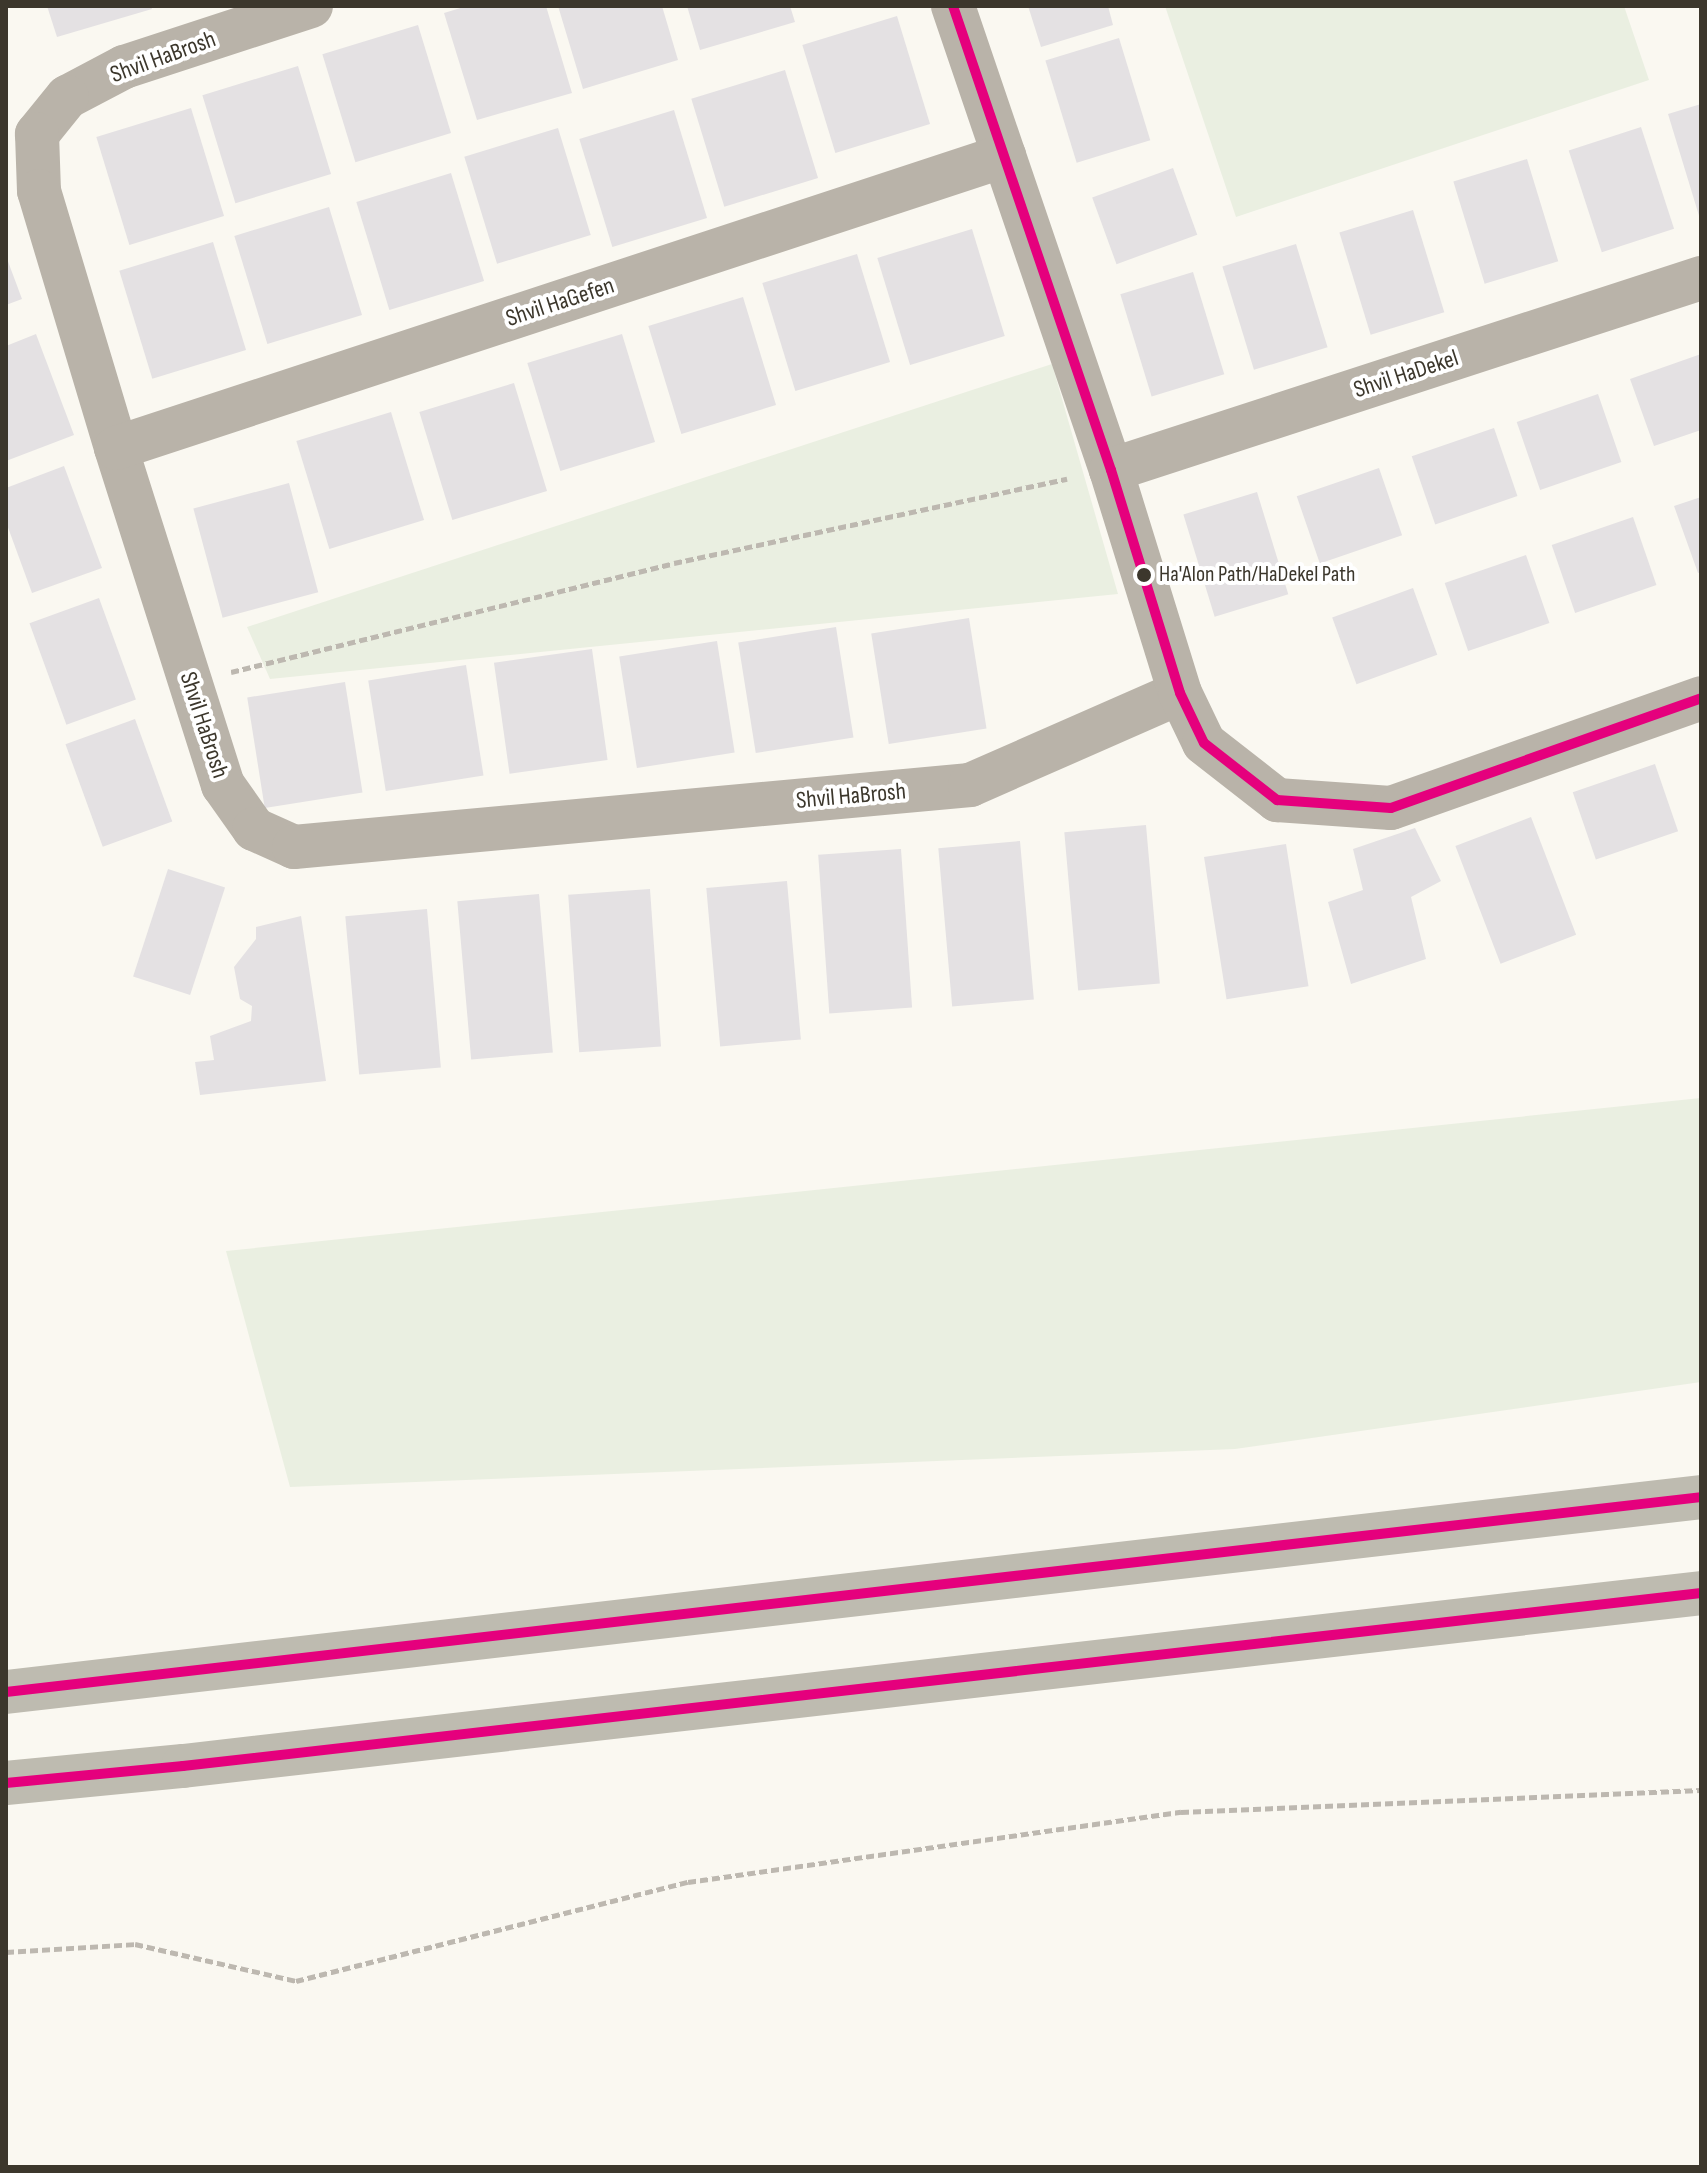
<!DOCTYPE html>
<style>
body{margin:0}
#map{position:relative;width:1707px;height:2173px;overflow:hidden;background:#faf8f1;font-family:"Sofia Sans Condensed",sans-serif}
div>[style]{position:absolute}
.green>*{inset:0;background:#eaefe1}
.building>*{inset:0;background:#e4e1e3;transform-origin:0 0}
.path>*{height:5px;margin-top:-2.5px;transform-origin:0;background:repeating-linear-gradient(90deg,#bdb8b0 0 8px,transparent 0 12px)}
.street>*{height:44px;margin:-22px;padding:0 22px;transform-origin:22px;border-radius:22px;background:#b9b3a9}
.highway>*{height:44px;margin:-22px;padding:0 22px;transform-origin:22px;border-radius:22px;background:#bebbb0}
.bus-1>*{height:10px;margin:-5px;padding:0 5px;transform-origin:5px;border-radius:5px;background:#e5007d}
.dots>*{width:22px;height:22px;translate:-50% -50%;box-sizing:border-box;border:4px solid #fff;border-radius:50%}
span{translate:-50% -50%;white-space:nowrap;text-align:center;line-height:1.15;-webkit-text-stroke:8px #fff;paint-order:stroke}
.bus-label{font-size:22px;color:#3c372c}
.left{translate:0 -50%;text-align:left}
.street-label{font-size:24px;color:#3c372c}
.frame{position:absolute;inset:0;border:8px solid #3c372c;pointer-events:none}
</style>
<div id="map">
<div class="green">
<i style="clip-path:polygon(1165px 6px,1624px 6px,1649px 80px,1236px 217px)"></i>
<i style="clip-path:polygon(1052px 364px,1118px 594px,270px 679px,247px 627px)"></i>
<i style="clip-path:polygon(1701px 1098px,1701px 1382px,1235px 1449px,290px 1487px,226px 1251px)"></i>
</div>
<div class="building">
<i style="clip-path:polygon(47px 6px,151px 6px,152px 9px,57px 37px)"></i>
<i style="clip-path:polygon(467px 6px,546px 6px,572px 93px,477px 120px,444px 13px)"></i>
<i style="clip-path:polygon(558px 6px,662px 6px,678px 60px,583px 89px)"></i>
<i style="clip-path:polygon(687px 6px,790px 6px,795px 22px,700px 50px)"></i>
<i style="clip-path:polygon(1028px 6px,1108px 6px,1113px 25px,1041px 47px)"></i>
<i style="left:897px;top:16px;width:113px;height:99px;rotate:73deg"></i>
<i style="left:418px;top:25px;width:113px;height:100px;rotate:73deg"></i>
<i style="left:1119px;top:38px;width:107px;height:77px;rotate:73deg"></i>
<i style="left:298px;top:66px;width:113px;height:100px;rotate:73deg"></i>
<i style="left:785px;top:70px;width:113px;height:98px;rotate:73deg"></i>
<i style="clip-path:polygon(1701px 104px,1701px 219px,1700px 219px,1668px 114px)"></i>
<i style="left:191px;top:108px;width:113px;height:99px;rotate:73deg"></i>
<i style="left:674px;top:110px;width:113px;height:99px;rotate:73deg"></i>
<i style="left:1641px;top:127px;width:107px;height:76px;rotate:72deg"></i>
<i style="left:558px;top:128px;width:112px;height:98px;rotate:73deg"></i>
<i style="left:1527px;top:159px;width:107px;height:77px;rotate:73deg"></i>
<i style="left:1173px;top:168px;width:71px;height:86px;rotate:70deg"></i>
<i style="left:451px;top:173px;width:113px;height:99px;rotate:73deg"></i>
<i style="left:329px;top:207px;width:113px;height:99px;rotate:73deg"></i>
<i style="left:1413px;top:210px;width:107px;height:77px;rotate:73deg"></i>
<i style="left:972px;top:229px;width:112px;height:99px;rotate:73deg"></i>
<i style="left:213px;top:242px;width:113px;height:98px;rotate:73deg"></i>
<i style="left:1296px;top:244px;width:108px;height:77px;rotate:73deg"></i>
<i style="left:857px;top:254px;width:113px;height:99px;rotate:73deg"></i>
<i style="clip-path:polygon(6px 256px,22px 299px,6px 305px)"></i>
<i style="left:1193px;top:272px;width:107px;height:76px;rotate:73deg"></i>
<i style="left:743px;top:297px;width:113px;height:99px;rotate:73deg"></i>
<i style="clip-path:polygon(36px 334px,74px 435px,6px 461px,6px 346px)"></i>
<i style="left:622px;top:334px;width:113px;height:99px;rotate:73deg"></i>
<i style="clip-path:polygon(1701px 354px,1701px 430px,1654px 446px,1630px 379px)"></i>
<i style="left:514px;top:383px;width:113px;height:99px;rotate:73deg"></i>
<i style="left:1598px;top:394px;width:72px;height:86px;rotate:71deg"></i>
<i style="left:391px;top:412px;width:113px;height:99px;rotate:73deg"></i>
<i style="left:1494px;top:428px;width:72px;height:87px;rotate:71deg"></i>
<i style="clip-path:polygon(64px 466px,102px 568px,32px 593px,6px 522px,6px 488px)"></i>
<i style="left:1379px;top:468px;width:71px;height:87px;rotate:71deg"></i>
<i style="left:289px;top:483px;width:113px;height:99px;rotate:75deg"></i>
<i style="left:1257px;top:492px;width:107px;height:77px;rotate:73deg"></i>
<i style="clip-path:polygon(1701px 497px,1701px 572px,1698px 573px,1674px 506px)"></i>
<i style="left:1633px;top:517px;width:72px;height:86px;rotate:71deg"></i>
<i style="left:1526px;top:555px;width:72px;height:86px;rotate:71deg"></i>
<i style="left:1413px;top:588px;width:71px;height:86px;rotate:70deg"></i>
<i style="left:99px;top:598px;width:108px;height:74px;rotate:70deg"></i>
<i style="left:969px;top:618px;width:112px;height:99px;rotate:81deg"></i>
<i style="left:836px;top:627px;width:112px;height:99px;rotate:81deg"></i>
<i style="left:717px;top:641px;width:113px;height:99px;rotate:81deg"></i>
<i style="left:592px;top:649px;width:112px;height:99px;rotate:82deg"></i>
<i style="left:466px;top:665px;width:112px;height:99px;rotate:81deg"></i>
<i style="left:345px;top:682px;width:112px;height:99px;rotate:81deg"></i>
<i style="left:135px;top:719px;width:109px;height:74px;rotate:70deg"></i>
<i style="left:1655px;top:764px;width:71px;height:87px;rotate:71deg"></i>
<i style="left:1531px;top:817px;width:126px;height:81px;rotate:69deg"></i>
<i style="left:1146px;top:825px;width:159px;height:82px;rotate:85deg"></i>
<i style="clip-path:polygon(1415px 828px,1441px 881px,1411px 897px,1426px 959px,1351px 984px,1328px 902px,1363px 890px,1353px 849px)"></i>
<i style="left:1020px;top:841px;width:159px;height:82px;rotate:85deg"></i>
<i style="left:1286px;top:844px;width:144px;height:83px;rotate:81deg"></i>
<i style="left:901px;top:849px;width:159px;height:83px;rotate:86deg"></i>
<i style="left:168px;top:869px;width:60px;height:113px;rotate:18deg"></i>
<i style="left:787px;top:881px;width:159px;height:81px;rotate:85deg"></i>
<i style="left:650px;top:889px;width:158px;height:82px;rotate:86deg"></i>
<i style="left:539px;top:894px;width:159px;height:82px;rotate:85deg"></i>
<i style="left:427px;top:909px;width:159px;height:82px;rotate:85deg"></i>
<i style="clip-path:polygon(301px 916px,326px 1081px,200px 1095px,195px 1062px,214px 1060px,210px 1036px,251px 1021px,252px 1006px,240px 999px,234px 967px,256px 939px,256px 927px)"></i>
</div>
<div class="path">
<i style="left:231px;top:672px;width:456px;rotate:-13.8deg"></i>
<i style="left:674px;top:563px;width:402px;rotate:-12.1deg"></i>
<i style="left:6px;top:1952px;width:129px;rotate:-3.5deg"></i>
<i style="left:135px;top:1944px;width:165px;rotate:12.9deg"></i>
<i style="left:296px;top:1981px;width:404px;rotate:-14.2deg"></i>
<i style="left:688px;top:1882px;width:498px;rotate:-8.1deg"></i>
<i style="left:1181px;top:1812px;width:520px;rotate:-2.42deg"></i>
</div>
<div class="street">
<i style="left:311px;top:6px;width:197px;rotate:161.9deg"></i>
<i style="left:124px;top:67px;width:64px;rotate:152.2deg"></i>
<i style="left:67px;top:97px;width:48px;rotate:129deg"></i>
<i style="left:37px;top:134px;width:57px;rotate:88deg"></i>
<i style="left:39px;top:191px;width:268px;rotate:73.3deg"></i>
<i style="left:116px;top:448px;width:354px;rotate:72.4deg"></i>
<i style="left:223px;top:785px;width:54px;rotate:54.8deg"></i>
<i style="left:254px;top:829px;width:44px;rotate:24.2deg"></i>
<i style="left:294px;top:847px;width:679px;rotate:-5.24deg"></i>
<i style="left:970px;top:785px;width:229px;rotate:-23.7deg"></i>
<i style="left:953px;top:6px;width:490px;rotate:71.2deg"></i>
<i style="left:1111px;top:470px;width:233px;rotate:72.8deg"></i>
<i style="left:1180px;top:693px;width:55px;rotate:64.4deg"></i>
<i style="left:1204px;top:743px;width:93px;rotate:38deg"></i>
<i style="left:1277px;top:800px;width:114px;rotate:4deg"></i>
<i style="left:1391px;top:808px;width:329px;rotate:-19.5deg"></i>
<i style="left:116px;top:448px;width:935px;rotate:-18.2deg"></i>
<i style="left:1111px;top:470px;width:620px;rotate:-18.03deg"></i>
</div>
<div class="highway">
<i style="left:6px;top:1692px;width:1706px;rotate:-6.56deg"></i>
<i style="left:6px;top:1783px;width:178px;rotate:-5.5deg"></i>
<i style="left:183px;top:1766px;width:1528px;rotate:-6.5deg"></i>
</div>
<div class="bus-1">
<i style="left:953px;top:6px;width:490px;rotate:71.2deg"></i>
<i style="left:1111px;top:470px;width:233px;rotate:72.8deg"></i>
<i style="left:1180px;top:693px;width:55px;rotate:64.4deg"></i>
<i style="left:1204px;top:743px;width:93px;rotate:38deg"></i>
<i style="left:1277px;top:800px;width:114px;rotate:4deg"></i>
<i style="left:1391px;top:808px;width:329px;rotate:-19.5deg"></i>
<i style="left:6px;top:1692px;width:1706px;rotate:-6.56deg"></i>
<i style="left:6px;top:1783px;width:178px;rotate:-5.5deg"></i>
<i style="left:183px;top:1766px;width:1528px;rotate:-6.5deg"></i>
</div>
<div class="dots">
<i style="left:1144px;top:575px;background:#3c372c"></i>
</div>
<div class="bus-label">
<span class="left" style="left:1159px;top:575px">Ha'Alon Path/HaDekel Path</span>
</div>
<div class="street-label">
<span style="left:163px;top:57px;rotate:-20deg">Shvil HaBrosh</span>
<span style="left:560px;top:302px;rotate:-18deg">Shvil HaGefen</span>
<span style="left:1406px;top:374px;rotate:-18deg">Shvil HaDekel</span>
<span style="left:204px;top:725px;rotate:72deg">Shvil HaBrosh</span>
<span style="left:851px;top:796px;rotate:-5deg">Shvil HaBrosh</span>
</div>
<div class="frame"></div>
</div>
